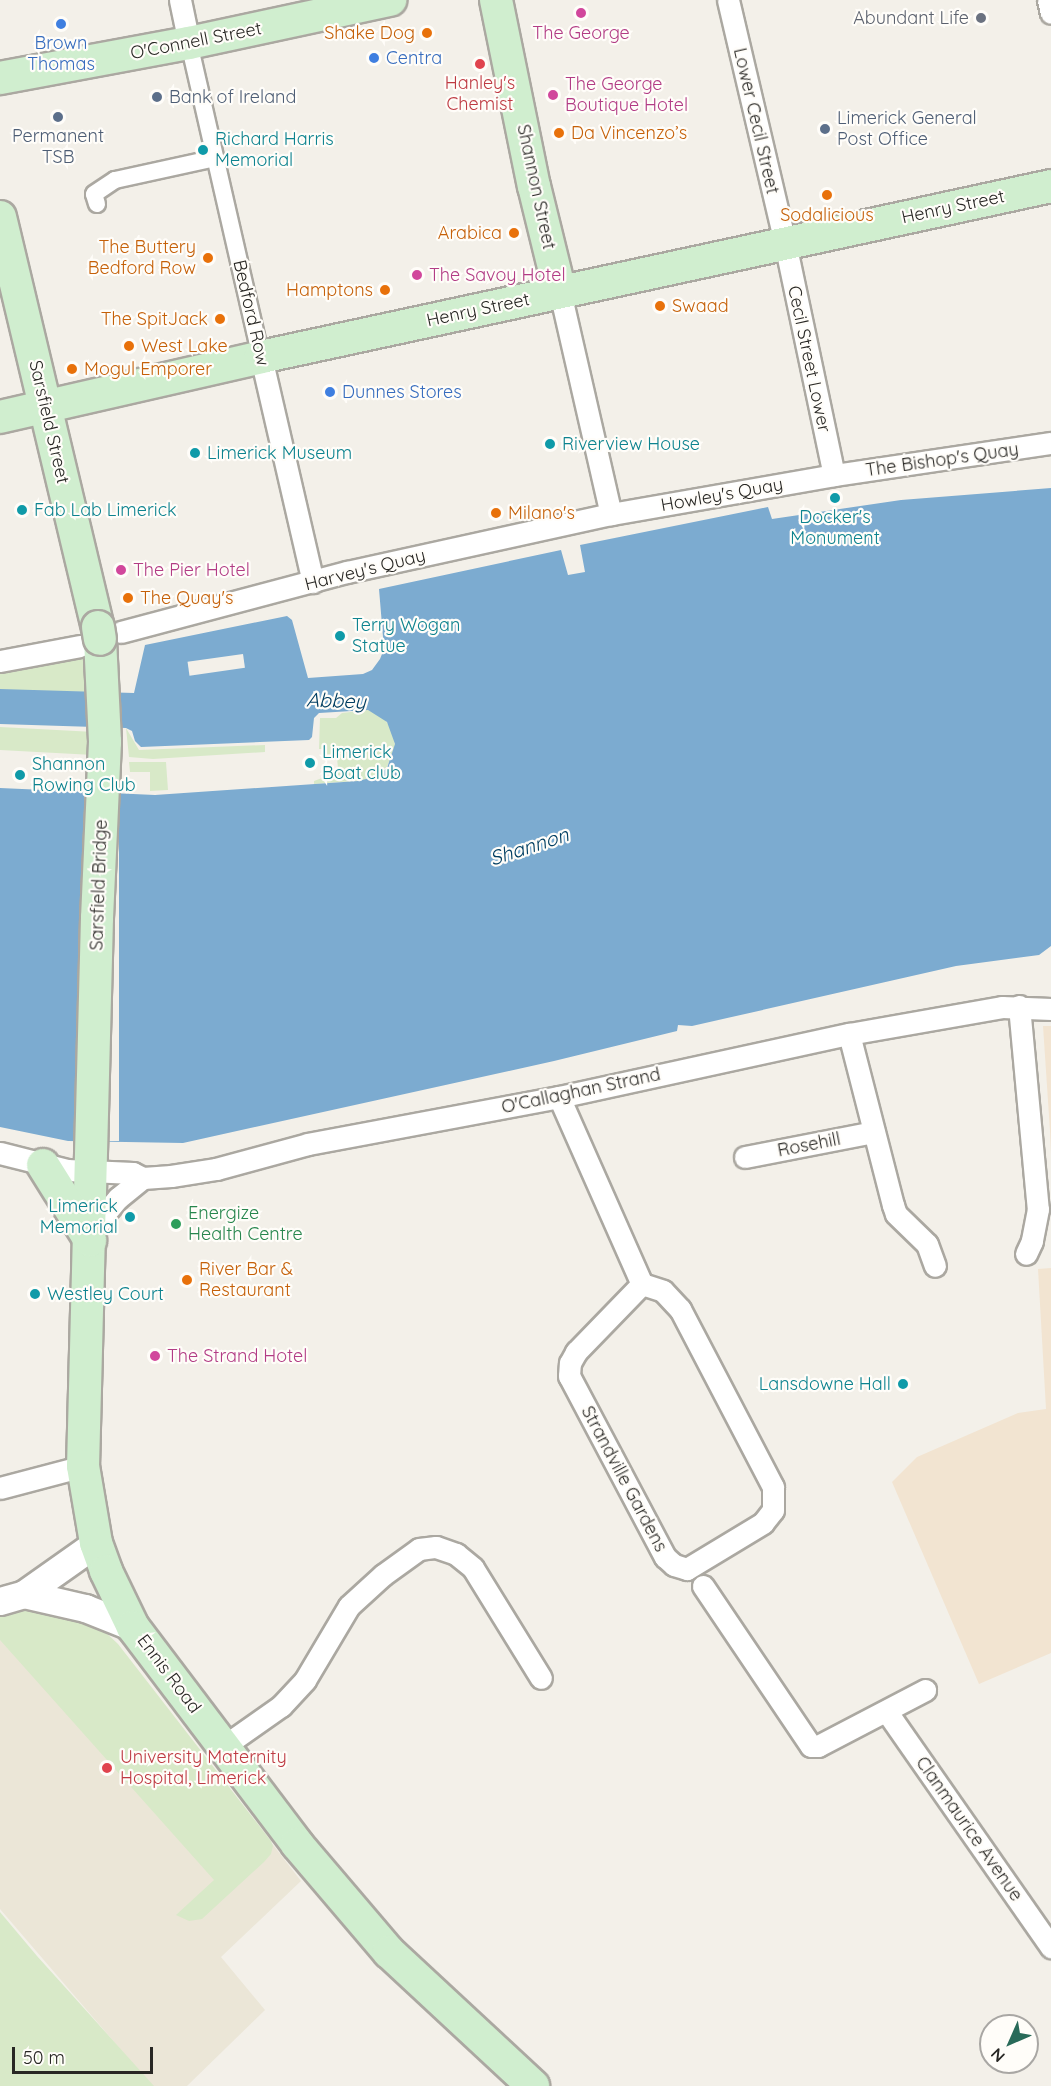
<!DOCTYPE html>
<meta charset="utf-8">
<style>
body{margin:0}
#map{position:relative;width:1051px;height:2086px;overflow:hidden;background:#f3f0e9;font-family:Quicksand,sans-serif}
div>[style]{position:absolute}
.built>*{inset:0;background:#ebe6d7}
.industrial>*{inset:0;background:#f2e4d1}
.green>*{inset:0;background:#d8e9c8;transform-origin:0 0}
.water>*{inset:0;background:#7cabd0}
.pier>*{inset:0;background:#f3f0e9;transform-origin:0 0}
.roads{filter:drop-shadow(2px 0 #aba8a1) drop-shadow(-2px 0 #aba8a1) drop-shadow(0 2px #aba8a1) drop-shadow(0 -2px #aba8a1)}
.pedestrian>*{height:16px;margin:-8px;padding:0 8px;transform-origin:8px;border-radius:8px;background:#fff}
.minor>*{height:21px;margin:-10.5px;padding:0 10.5px;transform-origin:10.5px;border-radius:10.5px;background:#fff}
.tertiary>*{height:27px;margin:-13.5px;padding:0 13.5px;transform-origin:13.5px;border-radius:13.5px;background:#fff}
.secondary>*{height:32px;margin:-16px;padding:0 16px;transform-origin:16px;border-radius:16px;background:#d0eecf}
.bridges{filter:drop-shadow(2px 0 #aba8a1) drop-shadow(-2px 0 #aba8a1) drop-shadow(0 2px #aba8a1) drop-shadow(0 -2px #aba8a1)}
.secondary-bridge>*{height:32px;margin:-16px;padding:0 16px;transform-origin:16px;border-radius:16px;background:#d0eecf}
.dots>*{width:16px;height:16px;translate:-50% -50%;box-sizing:border-box;border:3px solid #fffdf9;border-radius:50%}
span{translate:-50% -50%;white-space:nowrap;text-align:center;line-height:1.15;-webkit-text-stroke:4.5px #fffdf9;paint-order:stroke}
.worship-label{font-size:18px;color:#5b616d}
.right{translate:-100% -50%;text-align:right}
.food-label{font-size:18px;color:#c56008}
.left{translate:0 -50%;text-align:left}
.hotel-label{font-size:18px;color:#b23c85}
.street-label{font-size:18px;color:#282724}
.shop-label{font-size:18px;color:#366cbe}
.health-label{font-size:18px;color:#be3a42}
.service-label{font-size:18px;color:#4e5e75}
.culture-label{font-size:18px;color:#0d838f}
.leisure-label{font-size:18px;color:#27864d}
.water-label{font-size:20px;color:#013e62;font-style:italic}
.north{position:absolute;left:979px;top:2014px;width:60px;height:60px;box-sizing:border-box;background:#fffdf9;border:2px solid #a9a7a4;border-radius:50%;rotate:225deg;font-size:16px;font-weight:700;line-height:24px;text-align:center;color:#282724}
.north::after{content:'';display:block;margin:auto;width:21px;height:27px;background:#296a59;clip-path:polygon(50% 0,100% 100%,50% 72%,0 100%)}
.scale{position:absolute;left:12px;top:2047px;width:141px;height:27px;box-sizing:border-box;border:3px solid #282724;border-top:0;padding-left:8px;font-size:18px;line-height:21px;white-space:nowrap;color:#282724;-webkit-text-stroke:4px #fffdf9;paint-order:stroke}
</style>
<div id="map">
<div class="built">
<i style="clip-path:polygon(0 1614px,127px 1656px,301px 1881px,221px 1957px,265px 2010px,187px 2086px,152px 2086px,0 1909px)"></i>
</div>
<div class="industrial">
<i style="clip-path:polygon(1043px 1026px,1051px 1026px,1051px 1154px,1050px 1131px)"></i>
<i style="clip-path:polygon(1051px 1268px,1051px 1653px,979px 1684px,892px 1482px,917px 1457px,1018px 1413px,1046px 1409px,1038px 1269px)"></i>
</div>
<div class="green">
<i style="clip-path:polygon(83px 652px,89px 658px,89px 692px,0 691px,0 671px)"></i>
<i style="clip-path:polygon(368px 710px,382px 716px,392px 729px,395px 745px,387px 767px,367px 780px,314px 784px,314px 781px,333px 774px,338px 768px,337px 758px,332px 754px,325px 755px,325px 749px,319px 749px,320px 718px,336px 718px,342px 713px)"></i>
<i style="left:0;top:727px;width:90px;height:23px;rotate:3deg"></i>
<i style="clip-path:polygon(126px 728px,139px 750px,265px 745px,265px 752px,153px 759px,129px 757px)"></i>
<i style="clip-path:polygon(129px 762px,166px 762px,168px 790px,150px 791px,150px 772px,130px 772px)"></i>
<i style="clip-path:polygon(39px 1605px,101px 1628px,118px 1644px,271px 1841px,273px 1846px,271px 1854px,264px 1862px,202px 1919px,189px 1921px,176px 1915px,214px 1880px,0 1640px,0 1613px)"></i>
<i style="clip-path:polygon(0 1912px,37px 1956px,154px 2086px,0 2086px)"></i>
</div>
<div class="water">
<i style="clip-path:polygon(1051px 488px,1051px 946px,1039px 955px,956px 966px,692px 1026px,678px 1025px,677px 1031px,554px 1061px,183px 1143px,68px 1141px,0 1127px,0 788px,155px 795px,358px 781px,374px 777px,387px 768px,395px 744px,387px 722px,368px 710px,319px 713px,314px 718px,312px 737px,309px 740px,141px 747px,135px 741px,132px 731px,126px 728px,0 724px,0 689px,134px 693px,145px 645px,287px 616px,292px 620px,308px 678px,363px 674px,372px 670px,380px 659px,384px 649px,379px 589px,561px 550px,568px 575px,585px 572px,580px 545px,768px 507px,772px 519px,901px 500px)"></i>
</div>
<div class="pier">
<i style="left:243px;top:654px;width:14px;height:56px;rotate:82deg"></i>
<i style="left:84px;top:791px;width:35px;height:350px"></i>
</div>
<div class="roads">
<div class="pedestrian">
<i style="left:189px;top:43px;width:322px;rotate:77.1deg"></i>
<i style="left:97px;top:204px;width:10px;rotate:-107deg"></i>
<i style="left:94px;top:194px;width:25px;rotate:-34deg"></i>
<i style="left:115px;top:180px;width:103px;rotate:-12.3deg"></i>
</div>
<div class="minor">
<i style="left:180px;top:0;width:44px;rotate:78.2deg"></i>
<i style="left:728px;top:0;width:250px;rotate:76.8deg"></i>
<i style="left:785px;top:243px;width:237px;rotate:78.1deg"></i>
<i style="left:1048px;top:0;width:13px;rotate:77deg"></i>
<i style="left:560px;top:292px;width:228px;rotate:77.1deg"></i>
<i style="left:261px;top:357px;width:231px;rotate:77deg"></i>
<i style="left:121px;top:632px;width:234px;rotate:-14.9deg"></i>
<i style="left:347px;top:572px;width:270px;rotate:-12.4deg"></i>
<i style="left:611px;top:514px;width:226px;rotate:-9.9deg"></i>
<i style="left:834px;top:475px;width:219px;rotate:-8.4deg"></i>
<i style="left:0;top:661px;width:81px;rotate:-10.6deg"></i>
<i style="left:1019px;top:1006px;width:204px;rotate:84.7deg"></i>
<i style="left:1038px;top:1209px;width:33px;rotate:101deg"></i>
<i style="left:1032px;top:1241px;width:14px;rotate:115deg"></i>
<i style="left:849px;top:1034px;width:177px;rotate:75.6deg"></i>
<i style="left:893px;top:1205px;width:9px;rotate:72deg"></i>
<i style="left:896px;top:1214px;width:43px;rotate:44.1deg"></i>
<i style="left:927px;top:1244px;width:23px;rotate:70deg"></i>
<i style="left:559px;top:1097px;width:205px;rotate:66.1deg"></i>
<i style="left:642px;top:1284px;width:22px;rotate:18deg"></i>
<i style="left:663px;top:1291px;width:25px;rotate:47deg"></i>
<i style="left:680px;top:1309px;width:201px;rotate:62.4deg"></i>
<i style="left:773px;top:1487px;width:23px;rotate:90deg"></i>
<i style="left:773px;top:1510px;width:16px;rotate:128deg"></i>
<i style="left:763px;top:1523px;width:89px;rotate:148.8deg"></i>
<i style="left:687px;top:1569px;width:14px;rotate:-163deg"></i>
<i style="left:674px;top:1565px;width:12px;rotate:-138deg"></i>
<i style="left:665px;top:1557px;width:205px;rotate:-117.9deg"></i>
<i style="left:569px;top:1376px;width:13px;rotate:-86deg"></i>
<i style="left:570px;top:1363px;width:13px;rotate:-61deg"></i>
<i style="left:576px;top:1352px;width:95px;rotate:-45.9deg"></i>
<i style="left:0;top:1153px;width:69px;rotate:14.2deg"></i>
<i style="left:67px;top:1170px;width:66px;rotate:2.6deg"></i>
<i style="left:133px;top:1173px;width:11px;rotate:27deg"></i>
<i style="left:143px;top:1178px;width:28px;rotate:-4deg"></i>
<i style="left:171px;top:1176px;width:46px;rotate:-8.8deg"></i>
<i style="left:216px;top:1169px;width:95px;rotate:-15.2deg"></i>
<i style="left:308px;top:1144px;width:255px;rotate:-10.6deg"></i>
<i style="left:559px;top:1097px;width:297px;rotate:-12.3deg"></i>
<i style="left:849px;top:1034px;width:155px;rotate:-10deg"></i>
<i style="left:1002px;top:1007px;width:49px;rotate:2.3deg"></i>
<i style="left:745px;top:1157px;width:131px;rotate:-11deg"></i>
<i style="left:91px;top:1238px;width:24px;rotate:-62deg"></i>
<i style="left:102px;top:1217px;width:25px;rotate:-50deg"></i>
<i style="left:118px;top:1198px;width:32px;rotate:-39deg"></i>
<i style="left:0;top:1488px;width:86px;rotate:-14.8deg"></i>
<i style="left:703px;top:1586px;width:193px;rotate:56deg"></i>
<i style="left:811px;top:1746px;width:7px"></i>
<i style="left:818px;top:1746px;width:121px;rotate:-27.6deg"></i>
<i style="left:887px;top:1712px;width:287px;rotate:55.1deg"></i>
<i style="left:224px;top:1746px;width:70px;rotate:-35.1deg"></i>
<i style="left:281px;top:1706px;width:35px;rotate:-47deg"></i>
<i style="left:305px;top:1680px;width:86px;rotate:-59.3deg"></i>
<i style="left:349px;top:1606px;width:46px;rotate:-42.4deg"></i>
<i style="left:383px;top:1575px;width:44px;rotate:-35.8deg"></i>
<i style="left:419px;top:1549px;width:17px;rotate:-7deg"></i>
<i style="left:436px;top:1547px;width:21px;rotate:19deg"></i>
<i style="left:456px;top:1554px;width:22px;rotate:39deg"></i>
<i style="left:473px;top:1568px;width:129px;rotate:58.3deg"></i>
</div>
<div class="tertiary">
<i style="left:24px;top:1594px;width:63px;rotate:12.9deg"></i>
<i style="left:85px;top:1608px;width:52px;rotate:21.6deg"></i>
<i style="left:0;top:1601px;width:25px;rotate:-16deg"></i>
<i style="left:24px;top:1594px;width:88px;rotate:-35.3deg"></i>
</div>
<div class="secondary">
<i style="left:496px;top:0;width:190px;rotate:78.5deg"></i>
<i style="left:534px;top:186px;width:109px;rotate:76.2deg"></i>
<i style="left:0;top:78px;width:192px;rotate:-10.5deg"></i>
<i style="left:189px;top:43px;width:206px;rotate:-12.1deg"></i>
<i style="left:0;top:217px;width:422px;rotate:76.6deg"></i>
<i style="left:0;top:417px;width:268px;rotate:-12.9deg"></i>
<i style="left:261px;top:357px;width:808px;rotate:-12.21deg"></i>
<i style="left:100px;top:639px;width:103px;rotate:87.2deg"></i>
<i style="left:105px;top:742px;width:176px;rotate:92.6deg"></i>
<i style="left:97px;top:918px;width:548px;rotate:91.46deg"></i>
<i style="left:83px;top:1466px;width:78px;rotate:80.4deg"></i>
<i style="left:96px;top:1543px;width:30px;rotate:70deg"></i>
<i style="left:106px;top:1571px;width:62px;rotate:64.3deg"></i>
<i style="left:133px;top:1627px;width:272px;rotate:52.9deg"></i>
<i style="left:297px;top:1844px;width:142px;rotate:49.6deg"></i>
<i style="left:389px;top:1952px;width:197px;rotate:42.9deg"></i>
<i style="left:43px;top:1165px;width:89px;rotate:57.9deg"></i>
</div>
</div>
<div class="bridges">
<div class="secondary-bridge">
<i style="left:98px;top:627px;width:12px;rotate:81deg"></i>
</div>
</div>
<div class="dots">
<i style="left:581px;top:13px;background:#d1479c"></i>
<i style="left:981px;top:18px;background:#6b7280"></i>
<i style="left:61px;top:24px;background:#3f7fe0"></i>
<i style="left:427px;top:33px;background:#e8710a"></i>
<i style="left:374px;top:58px;background:#3f7fe0"></i>
<i style="left:480px;top:64px;background:#e0444e"></i>
<i style="left:553px;top:95px;background:#d1479c"></i>
<i style="left:157px;top:97px;background:#5c6f8a"></i>
<i style="left:58px;top:117px;background:#5c6f8a"></i>
<i style="left:825px;top:129px;background:#5c6f8a"></i>
<i style="left:559px;top:133px;background:#e8710a"></i>
<i style="left:203px;top:150px;background:#0f9aa8"></i>
<i style="left:827px;top:195px;background:#e8710a"></i>
<i style="left:514px;top:233px;background:#e8710a"></i>
<i style="left:208px;top:258px;background:#e8710a"></i>
<i style="left:417px;top:275px;background:#d1479c"></i>
<i style="left:385px;top:290px;background:#e8710a"></i>
<i style="left:660px;top:306px;background:#e8710a"></i>
<i style="left:220px;top:319px;background:#e8710a"></i>
<i style="left:129px;top:346px;background:#e8710a"></i>
<i style="left:72px;top:369px;background:#e8710a"></i>
<i style="left:330px;top:392px;background:#3f7fe0"></i>
<i style="left:550px;top:444px;background:#0f9aa8"></i>
<i style="left:195px;top:453px;background:#0f9aa8"></i>
<i style="left:835px;top:498px;background:#0f9aa8"></i>
<i style="left:22px;top:510px;background:#0f9aa8"></i>
<i style="left:496px;top:513px;background:#e8710a"></i>
<i style="left:121px;top:570px;background:#d1479c"></i>
<i style="left:128px;top:598px;background:#e8710a"></i>
<i style="left:340px;top:636px;background:#0f9aa8"></i>
<i style="left:310px;top:763px;background:#0f9aa8"></i>
<i style="left:20px;top:775px;background:#0f9aa8"></i>
<i style="left:130px;top:1217px;background:#0f9aa8"></i>
<i style="left:176px;top:1224px;background:#2e9e5b"></i>
<i style="left:187px;top:1280px;background:#e8710a"></i>
<i style="left:35px;top:1294px;background:#0f9aa8"></i>
<i style="left:155px;top:1356px;background:#d1479c"></i>
<i style="left:903px;top:1384px;background:#0f9aa8"></i>
<i style="left:107px;top:1768px;background:#e0444e"></i>
</div>
<div class="worship-label">
<span class="right" style="left:969px;top:18px">Abundant Life</span>
</div>
<div class="food-label">
<span class="right" style="left:415px;top:33px">Shake Dog</span>
<span class="left" style="left:571px;top:133px">Da Vincenzo’s</span>
<span style="left:827px;top:215px">Sodalicious</span>
<span class="right" style="left:502px;top:233px">Arabica</span>
<span class="right" style="left:196px;top:258px">The Buttery<br>Bedford Row</span>
<span class="right" style="left:373px;top:290px">Hamptons</span>
<span class="left" style="left:672px;top:306px">Swaad</span>
<span class="right" style="left:208px;top:319px">The SpitJack</span>
<span class="left" style="left:141px;top:346px">West Lake</span>
<span class="left" style="left:84px;top:369px">Mogul Emporer</span>
<span class="left" style="left:508px;top:513px">Milano's</span>
<span class="left" style="left:140px;top:598px">The Quay's</span>
<span class="left" style="left:199px;top:1280px">River Bar &amp;<br>Restaurant</span>
</div>
<div class="hotel-label">
<span style="left:581px;top:33px">The George</span>
<span class="left" style="left:565px;top:95px">The George<br>Boutique Hotel</span>
<span class="left" style="left:429px;top:275px">The Savoy Hotel</span>
<span class="left" style="left:133px;top:570px">The Pier Hotel</span>
<span class="left" style="left:167px;top:1356px">The Strand Hotel</span>
</div>
<div class="street-label">
<span style="left:196px;top:41px;rotate:-11deg">O'Connell Street</span>
<span style="left:756px;top:121px;rotate:77deg">Lower Cecil Street</span>
<span style="left:536px;top:187px;rotate:78deg">Shannon Street</span>
<span style="left:953px;top:207px;rotate:-12deg">Henry Street</span>
<span style="left:478px;top:310px;rotate:-12deg">Henry Street</span>
<span style="left:251px;top:313px;rotate:77deg">Bedford Row</span>
<span style="left:809px;top:359px;rotate:78deg">Cecil Street Lower</span>
<span style="left:49px;top:422px;rotate:77deg">Sarsfield Street</span>
<span style="left:942px;top:460px;rotate:-8deg">The Bishop's Quay</span>
<span style="left:722px;top:495px;rotate:-10deg">Howley's Quay</span>
<span style="left:365px;top:570px;rotate:-14deg">Harvey's Quay</span>
<span style="left:99px;top:885px;rotate:-88deg">Sarsfield Bridge</span>
<span style="left:581px;top:1091px;rotate:-12deg">O'Callaghan Strand</span>
<span style="left:809px;top:1145px;rotate:-11deg">Rosehill</span>
<span style="left:624px;top:1479px;rotate:62deg">Strandville Gardens</span>
<span style="left:169px;top:1674px;rotate:53deg">Ennis Road</span>
<span style="left:969px;top:1829px;rotate:55deg">Clanmaurice Avenue</span>
</div>
<div class="shop-label">
<span style="left:61px;top:54px">Brown<br>Thomas</span>
<span class="left" style="left:386px;top:58px">Centra</span>
<span class="left" style="left:342px;top:392px">Dunnes Stores</span>
</div>
<div class="health-label">
<span style="left:480px;top:94px">Hanley's<br>Chemist</span>
<span class="left" style="left:120px;top:1768px">University Maternity<br>Hospital, Limerick</span>
</div>
<div class="service-label">
<span class="left" style="left:169px;top:97px">Bank of Ireland</span>
<span class="left" style="left:837px;top:129px">Limerick General<br>Post Office</span>
<span style="left:58px;top:147px">Permanent<br>TSB</span>
</div>
<div class="culture-label">
<span class="left" style="left:215px;top:150px">Richard Harris<br>Memorial</span>
<span class="left" style="left:562px;top:444px">Riverview House</span>
<span class="left" style="left:207px;top:453px">Limerick Museum</span>
<span class="left" style="left:34px;top:510px">Fab Lab Limerick</span>
<span style="left:835px;top:528px">Docker's<br>Monument</span>
<span class="left" style="left:352px;top:636px">Terry Wogan<br>Statue</span>
<span class="left" style="left:322px;top:763px">Limerick<br>Boat club</span>
<span class="left" style="left:32px;top:775px">Shannon<br>Rowing Club</span>
<span class="right" style="left:118px;top:1217px">Limerick<br>Memorial</span>
<span class="left" style="left:47px;top:1294px">Westley Court</span>
<span class="right" style="left:891px;top:1384px">Lansdowne Hall</span>
</div>
<div class="leisure-label">
<span class="left" style="left:188px;top:1224px">Energize<br>Health Centre</span>
</div>
<div class="water-label">
<span style="left:336px;top:700px;rotate:2deg">Abbey</span>
<span style="left:529px;top:846px;rotate:-18deg">Shannon</span>
</div>
<div class="north">N</div>
<div class="scale">50 m</div>
</div>
